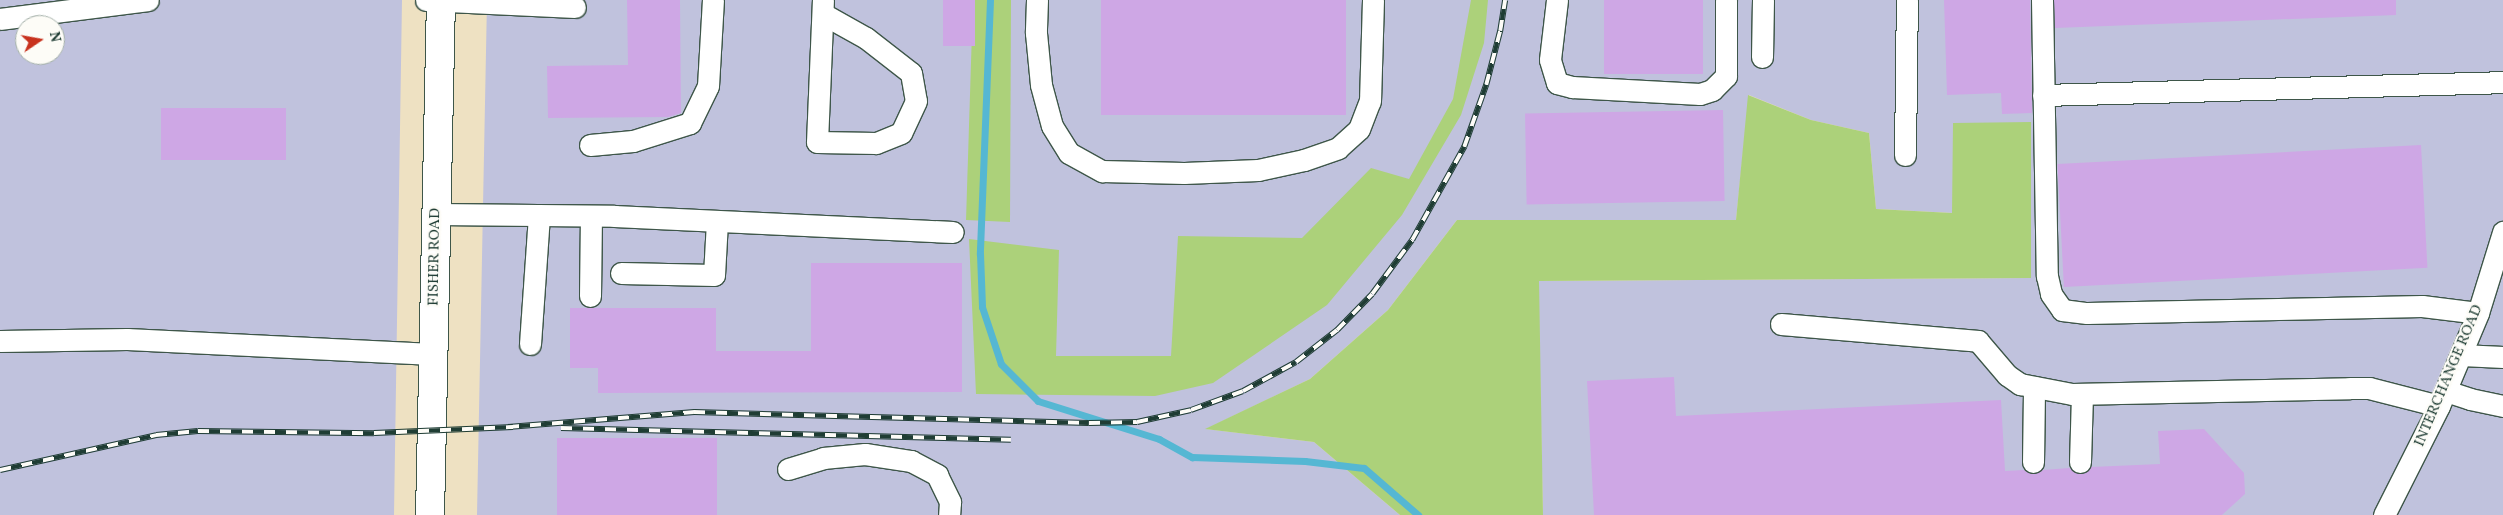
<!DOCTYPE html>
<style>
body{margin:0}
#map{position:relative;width:2503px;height:515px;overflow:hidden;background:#eee1c2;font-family:Vollkorn,serif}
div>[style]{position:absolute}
.industrial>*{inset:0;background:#c0c2dd}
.green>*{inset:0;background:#acd17a}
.stream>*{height:7px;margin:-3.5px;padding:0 3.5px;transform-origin:3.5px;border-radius:3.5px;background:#55b7d3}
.building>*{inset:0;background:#cea7e5;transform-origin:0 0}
.roads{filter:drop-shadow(1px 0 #3e5649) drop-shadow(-1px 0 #3e5649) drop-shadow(0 1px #3e5649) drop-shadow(0 -1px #3e5649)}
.minor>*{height:21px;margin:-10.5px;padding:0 10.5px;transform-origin:10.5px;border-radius:10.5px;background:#fff}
.major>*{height:28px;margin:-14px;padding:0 14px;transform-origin:14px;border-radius:14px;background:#fff}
.rail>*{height:5.5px;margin-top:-2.75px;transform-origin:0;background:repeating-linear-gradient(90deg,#fdfcf7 0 11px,#1f3d34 0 22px);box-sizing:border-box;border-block:1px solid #1f3d34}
span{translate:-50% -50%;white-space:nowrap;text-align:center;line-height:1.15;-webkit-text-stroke:4.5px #fdfcf7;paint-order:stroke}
.street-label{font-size:15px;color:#1f3d34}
.north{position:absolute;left:15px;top:15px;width:50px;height:50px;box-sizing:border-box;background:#fdfcf7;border:1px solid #a4b0a9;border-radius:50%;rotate:78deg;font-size:14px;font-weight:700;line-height:20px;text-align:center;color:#1f3d34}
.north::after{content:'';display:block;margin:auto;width:18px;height:22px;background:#c8321e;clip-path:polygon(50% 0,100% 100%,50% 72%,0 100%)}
</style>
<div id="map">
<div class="industrial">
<i style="clip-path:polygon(evenodd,0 0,402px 0,394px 515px,0 515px,0 0,25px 25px,55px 25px,55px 55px,25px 55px,25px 25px)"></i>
<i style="clip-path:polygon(487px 0,2503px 0,2503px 515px,1543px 515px,1538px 281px,2031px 278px,1953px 123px,1953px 213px,1876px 209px,1869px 133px,1811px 120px,1749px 95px,1736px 220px,1457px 220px,1388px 310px,1310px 379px,1206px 429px,1314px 442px,1400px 515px,477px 515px)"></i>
</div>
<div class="green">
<i style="clip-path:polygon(973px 0,1011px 0,1010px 222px,966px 220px)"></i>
<i style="clip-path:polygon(1471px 0,1488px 0,1484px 43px,1461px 115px,1402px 215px,1327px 305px,1213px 383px,1155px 396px,976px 394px,969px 239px,1059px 250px,1056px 356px,1171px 356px,1178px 236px,1302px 238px,1371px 168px,1409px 179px,1453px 99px)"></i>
<i style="clip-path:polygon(1748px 95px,1811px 120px,1869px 133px,1876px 209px,1952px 213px,1953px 123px,2031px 122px,2031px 278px,1539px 281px,1543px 515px,1400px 515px,1314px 442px,1205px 429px,1310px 379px,1388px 310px,1457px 220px,1736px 220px)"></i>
</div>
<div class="stream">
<i style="left:990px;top:0;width:254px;rotate:92.3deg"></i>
<i style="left:980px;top:254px;width:53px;rotate:87.8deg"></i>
<i style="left:982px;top:307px;width:60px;rotate:71.6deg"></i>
<i style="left:1001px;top:364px;width:52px;rotate:45deg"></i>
<i style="left:1038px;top:401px;width:127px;rotate:17.4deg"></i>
<i style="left:1159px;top:439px;width:38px;rotate:29deg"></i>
<i style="left:1192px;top:457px;width:113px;rotate:2deg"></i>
<i style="left:1305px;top:461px;width:59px;rotate:6.8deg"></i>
<i style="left:1364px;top:468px;width:72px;rotate:41deg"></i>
</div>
<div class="building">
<i style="clip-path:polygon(627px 0,680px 0,681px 113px,668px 117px,548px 118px,547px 66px,628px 65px)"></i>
<i style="left:943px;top:0;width:32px;height:46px"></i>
<i style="left:1101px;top:0;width:245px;height:115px"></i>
<i style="left:1604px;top:0;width:99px;height:74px"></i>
<i style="clip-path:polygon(1944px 0,2030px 0,2032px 113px,2002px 114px,2001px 93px,1947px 95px)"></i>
<i style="clip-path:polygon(2054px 0,2396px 0,2396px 15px,2055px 28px)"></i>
<i style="left:286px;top:108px;width:52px;height:125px;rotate:90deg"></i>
<i style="left:1723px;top:110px;width:91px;height:198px;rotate:89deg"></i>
<i style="left:2421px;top:145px;width:123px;height:364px;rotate:87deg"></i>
<i style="clip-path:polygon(811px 263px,962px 263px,962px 392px,598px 393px,598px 368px,570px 368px,570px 308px,716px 308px,716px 351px,811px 351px)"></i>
<i style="clip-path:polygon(1674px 377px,1676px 416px,2001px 400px,2005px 471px,2024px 470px,2032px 474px,2043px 470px,2069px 468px,2080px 474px,2086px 473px,2091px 467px,2160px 464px,2158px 431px,2204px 429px,2244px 473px,2245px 494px,2222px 515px,1594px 515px,1587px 381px)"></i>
<i style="left:557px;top:438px;width:160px;height:77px"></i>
</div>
<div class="roads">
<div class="minor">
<i style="left:426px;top:0;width:149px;rotate:2.7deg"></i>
<i style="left:1037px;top:0;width:33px;rotate:92deg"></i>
<i style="left:1036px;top:33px;width:52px;rotate:84.5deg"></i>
<i style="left:1041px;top:85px;width:42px;rotate:75deg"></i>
<i style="left:1052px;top:126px;width:32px;rotate:58deg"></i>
<i style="left:1069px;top:153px;width:38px;rotate:29deg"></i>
<i style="left:1102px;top:171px;width:82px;rotate:1.4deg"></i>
<i style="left:1184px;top:173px;width:74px;rotate:-2.3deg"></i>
<i style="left:1258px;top:170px;width:47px;rotate:-12.3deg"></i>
<i style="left:1304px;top:160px;width:36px;rotate:-19deg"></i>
<i style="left:1338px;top:148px;width:28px;rotate:-42deg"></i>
<i style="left:1359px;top:129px;width:30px;rotate:-69deg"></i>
<i style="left:1370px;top:101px;width:101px;rotate:-88.3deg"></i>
<i style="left:1557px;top:0;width:60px;rotate:96.7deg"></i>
<i style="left:1550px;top:60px;width:24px;rotate:73deg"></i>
<i style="left:1557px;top:83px;width:16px;rotate:15deg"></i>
<i style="left:1572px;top:87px;width:128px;rotate:3.1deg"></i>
<i style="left:1700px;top:94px;width:13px;rotate:-18deg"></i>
<i style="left:1712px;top:90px;width:20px;rotate:-45deg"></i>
<i style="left:1726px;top:76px;width:76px;rotate:-90deg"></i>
<i style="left:2042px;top:0;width:276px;rotate:89deg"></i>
<i style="left:2047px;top:276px;width:18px;rotate:77deg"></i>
<i style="left:2051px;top:294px;width:19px;rotate:55deg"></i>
<i style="left:2062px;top:310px;width:25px;rotate:7deg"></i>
<i style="left:2087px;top:313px;width:335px;rotate:-1.2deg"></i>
<i style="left:2422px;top:306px;width:56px;rotate:7.1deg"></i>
<i style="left:823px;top:14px;width:49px;rotate:29.2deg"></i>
<i style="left:866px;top:38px;width:57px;rotate:37.9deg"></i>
<i style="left:911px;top:73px;width:28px;rotate:80deg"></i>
<i style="left:916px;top:101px;width:35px;rotate:115deg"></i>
<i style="left:901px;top:133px;width:27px;rotate:158deg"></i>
<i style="left:876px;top:143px;width:59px;rotate:-179deg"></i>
<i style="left:817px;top:142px;width:142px;rotate:-87.6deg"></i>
<i style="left:0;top:19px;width:149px;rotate:-7.3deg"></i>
<i style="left:1762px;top:57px;width:57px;rotate:-89deg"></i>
<i style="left:2043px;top:95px;width:460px;rotate:-1.6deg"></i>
<i style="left:590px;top:145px;width:43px;rotate:-5.3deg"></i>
<i style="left:633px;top:141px;width:60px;rotate:-17.5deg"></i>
<i style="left:690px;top:123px;width:41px;rotate:-64.1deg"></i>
<i style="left:708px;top:86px;width:86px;rotate:-86.7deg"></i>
<i style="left:1905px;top:155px;width:155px;rotate:-89.3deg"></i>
<i style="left:436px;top:214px;width:178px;rotate:0.6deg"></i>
<i style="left:614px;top:216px;width:339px;rotate:2.7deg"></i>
<i style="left:621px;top:273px;width:93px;rotate:1.2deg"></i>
<i style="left:714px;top:275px;width:54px;rotate:-86.8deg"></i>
<i style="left:590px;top:296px;width:80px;rotate:-89.3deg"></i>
<i style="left:1781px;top:324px;width:198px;rotate:4.9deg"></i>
<i style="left:1978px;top:341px;width:45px;rotate:49.5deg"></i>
<i style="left:2007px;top:375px;width:16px;rotate:35deg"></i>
<i style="left:2020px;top:384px;width:53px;rotate:10.9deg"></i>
<i style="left:2072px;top:394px;width:278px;rotate:-1.2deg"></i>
<i style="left:2350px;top:388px;width:19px"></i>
<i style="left:2369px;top:388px;width:72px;rotate:14.4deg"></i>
<i style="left:0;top:341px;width:127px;rotate:-0.9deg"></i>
<i style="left:127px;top:339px;width:306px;rotate:2.8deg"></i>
<i style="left:530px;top:344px;width:129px;rotate:-86deg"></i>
<i style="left:2461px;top:355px;width:42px;rotate:2.7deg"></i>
<i style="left:2446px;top:391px;width:25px;rotate:18deg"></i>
<i style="left:2470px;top:399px;width:34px;rotate:12deg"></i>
<i style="left:2033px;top:462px;width:75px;rotate:-89.2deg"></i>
<i style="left:2080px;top:462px;width:68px;rotate:-88.3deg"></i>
<i style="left:788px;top:469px;width:37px;rotate:-17deg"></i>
<i style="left:823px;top:458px;width:42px;rotate:-5.4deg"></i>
<i style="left:865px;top:454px;width:47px;rotate:8.7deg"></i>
<i style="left:911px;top:461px;width:30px;rotate:28deg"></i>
<i style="left:937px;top:475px;width:30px;rotate:64deg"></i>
<i style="left:950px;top:502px;width:13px;rotate:94deg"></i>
<i style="left:2384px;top:515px;width:122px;rotate:-63.2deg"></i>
<i style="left:2439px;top:406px;width:101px;rotate:-67.2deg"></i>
<i style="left:2478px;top:313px;width:85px;rotate:-72.8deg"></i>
</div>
<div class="major">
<i style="left:430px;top:515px;width:515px;rotate:-88.78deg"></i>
</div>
</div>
<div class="rail">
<i style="left:508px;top:427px;width:187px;rotate:-4.6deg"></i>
<i style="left:694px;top:412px;width:395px;rotate:1.6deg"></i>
<i style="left:1089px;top:423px;width:48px;rotate:-1.2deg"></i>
<i style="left:1137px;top:422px;width:55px;rotate:-12.5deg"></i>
<i style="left:1191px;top:410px;width:55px;rotate:-20.1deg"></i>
<i style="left:1243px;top:391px;width:60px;rotate:-28.7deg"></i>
<i style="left:1296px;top:362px;width:52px;rotate:-38deg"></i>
<i style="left:1337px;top:330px;width:50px;rotate:-45.8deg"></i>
<i style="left:1372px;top:294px;width:67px;rotate:-53.5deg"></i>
<i style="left:1412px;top:240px;width:107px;rotate:-60.8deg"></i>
<i style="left:1464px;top:147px;width:66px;rotate:-70.5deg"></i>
<i style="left:1486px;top:85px;width:56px;rotate:-75.5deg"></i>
<i style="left:1500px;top:31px;width:31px;rotate:-81deg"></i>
<i style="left:561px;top:428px;width:450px;rotate:1.5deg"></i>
<i style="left:0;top:470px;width:160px;rotate:-12.6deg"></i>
<i style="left:156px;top:435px;width:42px;rotate:-5.4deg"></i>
<i style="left:198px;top:431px;width:176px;rotate:0.7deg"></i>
<i style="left:374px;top:433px;width:139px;rotate:-2.5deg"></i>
</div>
<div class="street-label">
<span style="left:435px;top:257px;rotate:-89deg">FISHER ROAD</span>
<span style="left:2449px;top:376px;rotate:-67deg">INTERCHANGE ROAD</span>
</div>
<div class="north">N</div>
</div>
